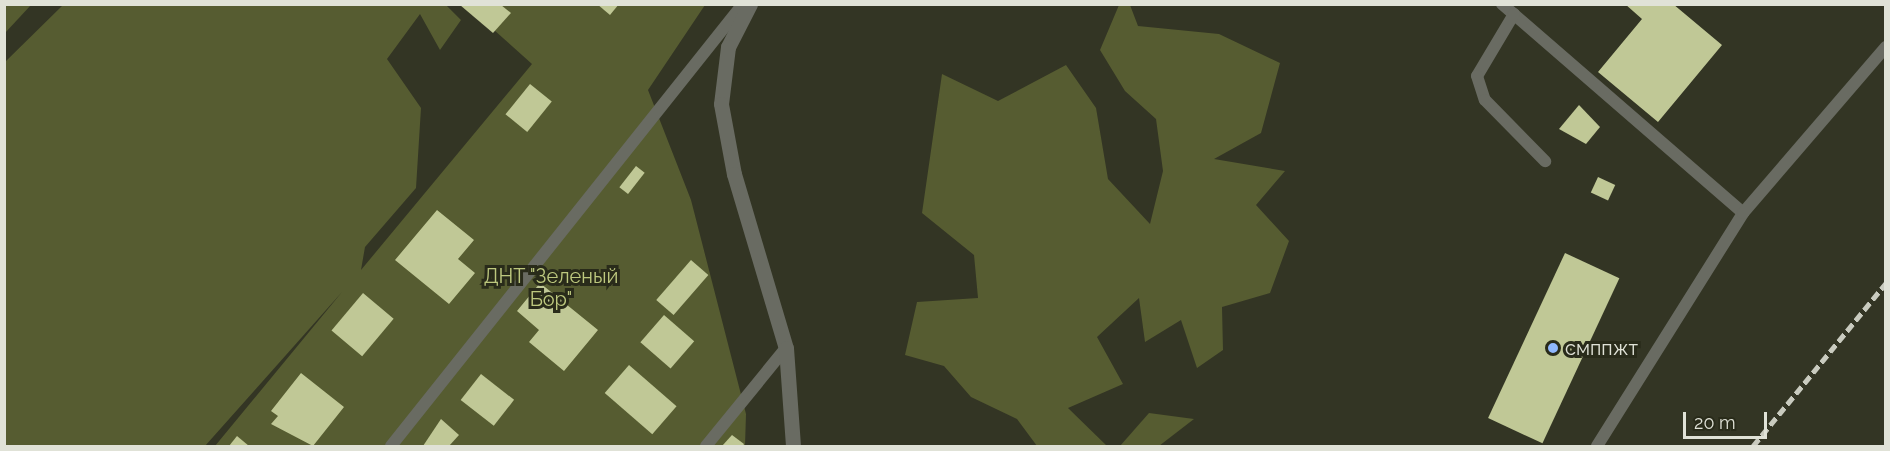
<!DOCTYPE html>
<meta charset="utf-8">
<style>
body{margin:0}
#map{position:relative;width:1890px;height:451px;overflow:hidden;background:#333524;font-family:Raleway,sans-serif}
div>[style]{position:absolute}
.green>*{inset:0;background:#565c31}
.building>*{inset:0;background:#c0c896;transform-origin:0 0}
.service>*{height:12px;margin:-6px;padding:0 6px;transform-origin:6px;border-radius:6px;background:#696b62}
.minor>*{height:15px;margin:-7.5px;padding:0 7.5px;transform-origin:7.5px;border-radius:7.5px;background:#696b62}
.rail>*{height:4.5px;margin-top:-2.25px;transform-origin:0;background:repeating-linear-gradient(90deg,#c9cbbf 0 9px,transparent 0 13.5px)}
.dots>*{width:16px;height:16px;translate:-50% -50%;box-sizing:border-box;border:3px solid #292b1a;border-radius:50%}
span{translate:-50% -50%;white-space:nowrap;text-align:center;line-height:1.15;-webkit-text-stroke:6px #292b1a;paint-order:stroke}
.park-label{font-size:20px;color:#bdc87e}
.poi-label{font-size:20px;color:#e0e2d7}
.left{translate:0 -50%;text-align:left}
.frame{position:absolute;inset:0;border:6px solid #e0e2d7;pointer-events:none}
.scale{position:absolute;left:1683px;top:412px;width:84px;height:27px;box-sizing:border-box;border:3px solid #e0e2d7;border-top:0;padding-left:8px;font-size:18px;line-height:21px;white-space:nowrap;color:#e0e2d7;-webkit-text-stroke:4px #292b1a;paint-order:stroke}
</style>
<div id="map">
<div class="green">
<i style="clip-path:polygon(5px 4px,31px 5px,5px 33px,4px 5px)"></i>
<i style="clip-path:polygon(63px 5px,446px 5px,461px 20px,440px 50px,420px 14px,387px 59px,421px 108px,416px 188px,365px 247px,361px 270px,532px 64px,466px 5px,705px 5px,648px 90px,691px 200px,746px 414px,745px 446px,215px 446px,342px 292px,205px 446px,5px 446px,5px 62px)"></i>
<i style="clip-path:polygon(1119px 5px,1130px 5px,1138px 26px,1219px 34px,1280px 63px,1261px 133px,1214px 159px,1285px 171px,1256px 205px,1289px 241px,1270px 293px,1222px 307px,1223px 350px,1197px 368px,1181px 320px,1145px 342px,1139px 298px,1097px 337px,1123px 384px,1068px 408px,1107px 446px,1037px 446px,1017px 419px,971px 397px,944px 366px,905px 355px,917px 302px,978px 298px,974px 255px,922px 213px,942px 74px,998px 101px,1066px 65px,1096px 108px,1108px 179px,1150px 224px,1163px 171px,1156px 119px,1125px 91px,1100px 50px)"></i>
<i style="clip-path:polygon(1149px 413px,1194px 419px,1159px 446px,1120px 446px)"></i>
</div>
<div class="building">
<i style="clip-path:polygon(597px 4px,619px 4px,610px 15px)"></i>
<i style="clip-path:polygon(1625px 4px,1673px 4px,1722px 45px,1658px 122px,1598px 72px,1642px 19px)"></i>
<i style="clip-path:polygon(460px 5px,501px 5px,511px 13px,493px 33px)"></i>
<i style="left:530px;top:84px;width:28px;height:39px;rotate:39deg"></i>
<i style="clip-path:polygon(1579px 105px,1600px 127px,1586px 144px,1559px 129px)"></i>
<i style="left:636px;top:166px;width:11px;height:27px;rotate:38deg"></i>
<i style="left:1598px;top:177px;width:19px;height:17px;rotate:25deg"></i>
<i style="clip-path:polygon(437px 210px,474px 240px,458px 259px,475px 273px,449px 304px,395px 260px)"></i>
<i style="left:1565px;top:253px;width:60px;height:182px;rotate:25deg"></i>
<i style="left:691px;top:260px;width:23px;height:53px;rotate:41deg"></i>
<i style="clip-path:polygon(540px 283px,598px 330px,564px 371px,529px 342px,539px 330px,517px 311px)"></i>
<i style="left:363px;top:293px;width:40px;height:49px;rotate:40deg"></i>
<i style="left:664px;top:315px;width:40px;height:36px;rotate:41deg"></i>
<i style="left:629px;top:365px;width:63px;height:37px;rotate:41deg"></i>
<i style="clip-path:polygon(301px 373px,344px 407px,313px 446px,271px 424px,278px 416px,271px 411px)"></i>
<i style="left:481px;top:374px;width:42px;height:33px;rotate:38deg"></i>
<i style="clip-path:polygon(441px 419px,459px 435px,449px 446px,423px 446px)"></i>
<i style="clip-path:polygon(732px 435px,744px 444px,743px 446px,722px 446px)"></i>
<i style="clip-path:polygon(237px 436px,249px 446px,229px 446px)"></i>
</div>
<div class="service">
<i style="left:1502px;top:4px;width:319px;rotate:40.9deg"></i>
<i style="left:1514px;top:14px;width:72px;rotate:120.8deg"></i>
<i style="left:1477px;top:76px;width:25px;rotate:72deg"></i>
<i style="left:1485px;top:100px;width:86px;rotate:45.5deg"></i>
<i style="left:391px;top:446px;width:565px;rotate:-51.47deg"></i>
<i style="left:706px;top:446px;width:127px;rotate:-50.8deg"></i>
<i style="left:1597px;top:446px;width:275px;rotate:-57.9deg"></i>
<i style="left:1743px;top:213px;width:219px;rotate:-49.3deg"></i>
</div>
<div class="minor">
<i style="left:750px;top:4px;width:48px;rotate:117.1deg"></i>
<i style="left:728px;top:47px;width:57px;rotate:97deg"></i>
<i style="left:721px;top:104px;width:71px;rotate:79.5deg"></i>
<i style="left:734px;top:174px;width:182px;rotate:73.4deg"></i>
<i style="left:786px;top:348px;width:98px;rotate:85.9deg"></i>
</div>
<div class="rail">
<i style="left:1753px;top:446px;width:210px;rotate:-50.8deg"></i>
</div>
<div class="dots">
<i style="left:1553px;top:348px;background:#90b8fd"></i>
</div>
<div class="park-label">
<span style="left:551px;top:288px">ДНТ "Зеленый<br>Бор"</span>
</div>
<div class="poi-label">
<span class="left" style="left:1565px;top:348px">смппжт</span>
</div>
<div class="frame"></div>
<div class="scale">20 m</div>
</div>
